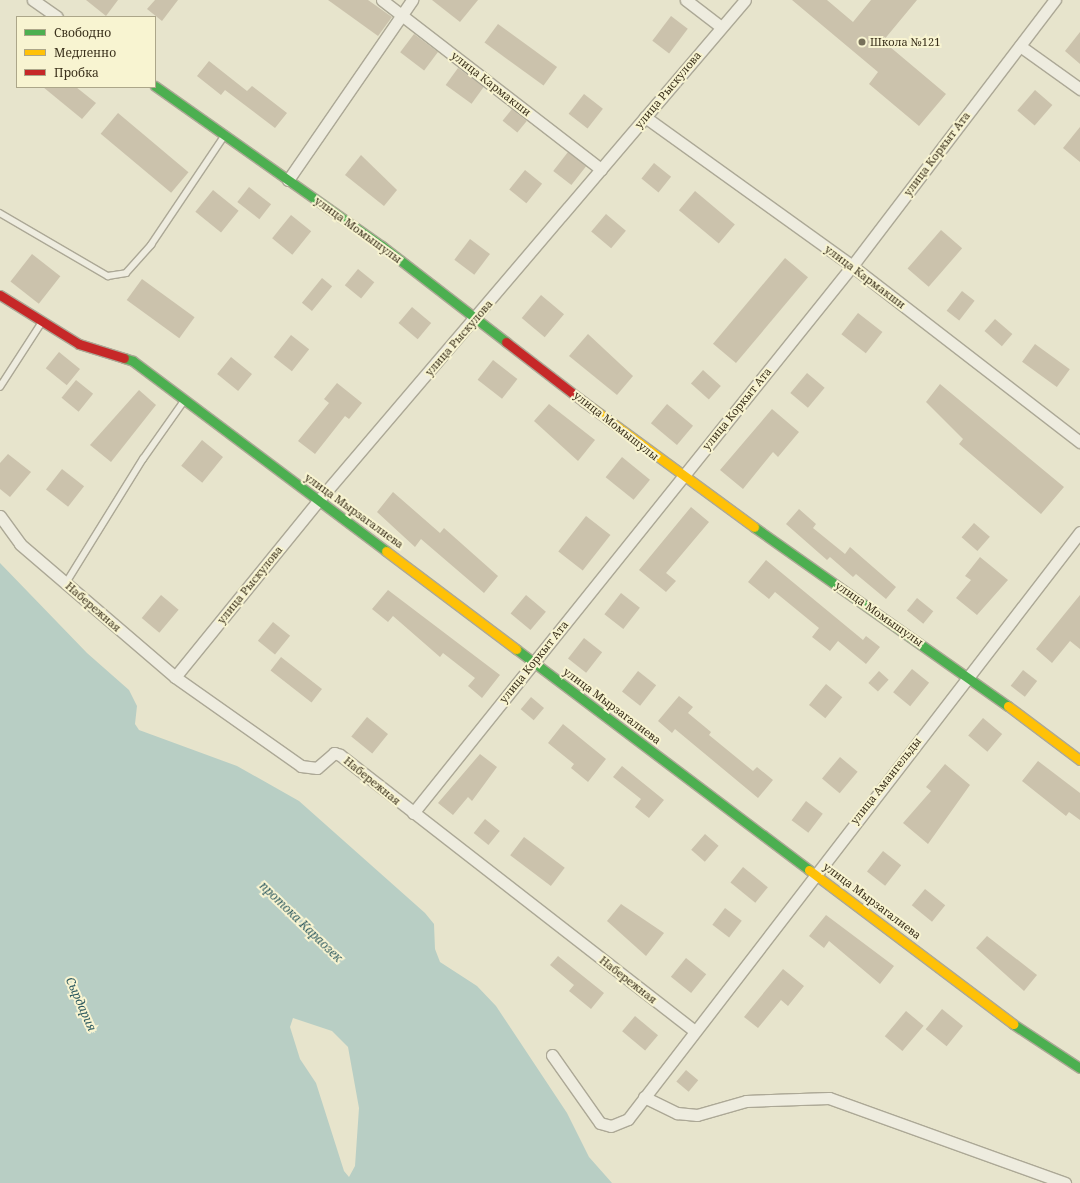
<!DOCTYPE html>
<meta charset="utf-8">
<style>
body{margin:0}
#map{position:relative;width:1080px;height:1183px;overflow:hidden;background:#e7e4cc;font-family:"Noto Serif",serif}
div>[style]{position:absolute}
.water>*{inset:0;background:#b8cec4}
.building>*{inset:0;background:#cbc2ac;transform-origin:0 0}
.roads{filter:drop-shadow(1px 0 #aca896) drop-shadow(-1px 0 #aca896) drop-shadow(0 1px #aca896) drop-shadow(0 -1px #aca896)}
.lane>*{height:5.5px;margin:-2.75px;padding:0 2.75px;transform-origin:2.75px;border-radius:2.75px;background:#eeecdf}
.street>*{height:11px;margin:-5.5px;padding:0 5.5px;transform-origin:5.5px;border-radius:5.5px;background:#eeecdf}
.fast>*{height:9px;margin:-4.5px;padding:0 4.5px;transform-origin:4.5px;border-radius:4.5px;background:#4caf50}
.slow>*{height:9px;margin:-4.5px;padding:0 4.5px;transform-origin:4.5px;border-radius:4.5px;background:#ffc107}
.jam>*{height:9px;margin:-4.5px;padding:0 4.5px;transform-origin:4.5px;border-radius:4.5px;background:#c62828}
.dots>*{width:11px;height:11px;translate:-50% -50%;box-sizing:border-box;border:2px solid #f8f4d1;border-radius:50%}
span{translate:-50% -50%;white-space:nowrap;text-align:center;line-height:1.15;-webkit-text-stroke:4px #f8f4d1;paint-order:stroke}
.poi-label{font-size:11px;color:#3b311c}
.left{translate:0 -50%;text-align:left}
.street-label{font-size:11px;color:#3b311c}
.water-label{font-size:12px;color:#2a575d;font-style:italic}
.legend{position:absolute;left:16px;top:16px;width:140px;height:72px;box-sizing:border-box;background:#f8f4d1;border:1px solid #aca689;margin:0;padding:5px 7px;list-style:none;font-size:12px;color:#3b311c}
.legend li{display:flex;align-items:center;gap:8px;height:20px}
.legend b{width:20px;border:1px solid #aca689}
</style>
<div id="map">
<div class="water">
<i style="clip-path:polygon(evenodd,0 563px,87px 653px,129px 690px,137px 706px,135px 724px,139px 730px,237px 766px,299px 801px,425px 913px,434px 924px,435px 949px,440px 962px,477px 986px,496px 1006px,567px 1113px,589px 1157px,612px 1183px,0 1183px,0 563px,293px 1018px,332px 1031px,348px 1047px,359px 1108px,355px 1166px,349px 1177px,344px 1171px,316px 1083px,300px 1059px,290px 1027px,293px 1018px)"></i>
</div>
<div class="building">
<i style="clip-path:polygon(86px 0,118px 0,106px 16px)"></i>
<i style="clip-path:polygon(155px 0,178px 0,162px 21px,147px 9px)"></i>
<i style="clip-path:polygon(328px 0,368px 0,392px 17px,378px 36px)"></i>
<i style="clip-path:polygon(432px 0,478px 0,460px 22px)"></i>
<i style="clip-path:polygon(792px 0,827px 0,853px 22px,871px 0,917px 0,883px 41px,946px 94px,919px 126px,869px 84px,878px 72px)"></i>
<i style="left:671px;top:16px;width:21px;height:31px;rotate:37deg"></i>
<i style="left:498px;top:24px;width:73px;height:23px;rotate:36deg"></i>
<i style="clip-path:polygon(1080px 32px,1080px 64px,1065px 51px)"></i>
<i style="left:414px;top:34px;width:30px;height:23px;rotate:37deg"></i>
<i style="clip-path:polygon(209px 61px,247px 91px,252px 86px,287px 113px,275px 128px,225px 90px,221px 95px,197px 76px)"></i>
<i style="left:458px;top:68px;width:32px;height:21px;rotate:36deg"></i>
<i style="clip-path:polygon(43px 87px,76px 87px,96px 103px,82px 119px)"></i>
<i style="left:1035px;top:90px;width:23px;height:27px;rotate:41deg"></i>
<i style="left:584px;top:94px;width:24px;height:25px;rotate:38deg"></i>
<i style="left:512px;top:109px;width:19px;height:15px;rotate:39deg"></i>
<i style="left:118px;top:113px;width:92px;height:27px;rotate:40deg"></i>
<i style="clip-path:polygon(1080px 127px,1080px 162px,1063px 148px)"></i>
<i style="left:568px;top:152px;width:23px;height:24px;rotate:38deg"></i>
<i style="clip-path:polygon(361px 155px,397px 190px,384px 206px,345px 175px)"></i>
<i style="left:654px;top:163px;width:22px;height:20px;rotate:39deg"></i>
<i style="left:525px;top:170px;width:22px;height:25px;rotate:39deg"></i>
<i style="left:249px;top:187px;width:28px;height:19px;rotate:38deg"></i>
<i style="left:213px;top:190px;width:33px;height:28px;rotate:39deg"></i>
<i style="left:695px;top:191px;width:52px;height:25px;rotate:40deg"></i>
<i style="left:606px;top:214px;width:26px;height:23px;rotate:40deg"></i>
<i style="left:291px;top:215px;width:26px;height:30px;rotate:39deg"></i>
<i style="left:941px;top:230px;width:28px;height:51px;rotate:41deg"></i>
<i style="left:470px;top:239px;width:25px;height:26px;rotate:37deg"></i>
<i style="left:32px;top:254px;width:36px;height:35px;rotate:38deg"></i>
<i style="left:785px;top:258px;width:30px;height:112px;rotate:40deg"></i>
<i style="left:358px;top:269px;width:21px;height:21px;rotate:39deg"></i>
<i style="left:322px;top:278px;width:13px;height:32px;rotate:39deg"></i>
<i style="left:142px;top:279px;width:65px;height:26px;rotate:36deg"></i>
<i style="left:962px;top:291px;width:16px;height:25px;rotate:38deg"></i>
<i style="left:541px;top:295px;width:30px;height:30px;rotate:40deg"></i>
<i style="left:412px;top:307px;width:25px;height:21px;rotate:40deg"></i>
<i style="left:858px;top:313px;width:31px;height:27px;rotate:38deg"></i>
<i style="left:995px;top:319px;width:23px;height:16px;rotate:41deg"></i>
<i style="clip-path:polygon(588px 334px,633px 376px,617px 395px,569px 356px)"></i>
<i style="left:291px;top:335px;width:23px;height:28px;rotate:38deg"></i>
<i style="left:1035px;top:344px;width:43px;height:22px;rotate:36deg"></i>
<i style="left:59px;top:352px;width:27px;height:21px;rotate:39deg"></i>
<i style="left:231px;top:357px;width:27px;height:22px;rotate:39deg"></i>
<i style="left:493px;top:360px;width:31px;height:25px;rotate:38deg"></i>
<i style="left:703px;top:370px;width:24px;height:18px;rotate:42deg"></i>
<i style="left:807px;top:373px;width:23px;height:26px;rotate:40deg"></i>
<i style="left:76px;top:380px;width:22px;height:23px;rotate:39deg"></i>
<i style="clip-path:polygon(337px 383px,362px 403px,349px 419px,345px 416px,315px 454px,298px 441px,329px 403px,324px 399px)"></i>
<i style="clip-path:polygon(940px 384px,1064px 487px,1041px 514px,959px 444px,963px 439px,926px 402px)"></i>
<i style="clip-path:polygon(139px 390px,156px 405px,111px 462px,90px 445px)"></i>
<i style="clip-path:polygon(549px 404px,595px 440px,578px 461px,534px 421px)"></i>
<i style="left:667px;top:404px;width:34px;height:25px;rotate:40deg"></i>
<i style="clip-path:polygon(772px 409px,799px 432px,778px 457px,773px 452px,743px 489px,720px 470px)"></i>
<i style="left:202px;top:440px;width:27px;height:33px;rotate:39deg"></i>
<i style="clip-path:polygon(8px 454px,31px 472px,10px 497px,0 489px,0 463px)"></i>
<i style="left:622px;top:457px;width:36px;height:26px;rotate:39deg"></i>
<i style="left:62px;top:469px;width:28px;height:26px;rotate:38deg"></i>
<i style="clip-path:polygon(393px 492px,440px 533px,444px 528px,498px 576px,484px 593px,421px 539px,415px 547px,377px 512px)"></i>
<i style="clip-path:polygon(691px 507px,709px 522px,666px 573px,676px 581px,666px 592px,639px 570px)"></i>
<i style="clip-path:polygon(799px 509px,816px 524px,813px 528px,845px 554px,850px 547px,896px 587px,886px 599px,856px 574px,853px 577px,830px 557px,827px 560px,786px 524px)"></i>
<i style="left:586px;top:516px;width:31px;height:45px;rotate:38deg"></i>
<i style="left:974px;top:523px;width:21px;height:19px;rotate:41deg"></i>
<i style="clip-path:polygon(980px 557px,1008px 580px,977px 615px,956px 598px,971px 580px,965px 576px)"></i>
<i style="clip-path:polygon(766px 560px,863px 640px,866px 636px,880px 647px,866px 664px,838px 641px,830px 651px,812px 637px,819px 628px,775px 592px,769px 599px,748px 582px)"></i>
<i style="clip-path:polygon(388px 590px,500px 675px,482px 698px,468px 686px,475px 678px,443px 653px,440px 657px,393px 616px,388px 622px,372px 609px)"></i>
<i style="left:621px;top:593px;width:24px;height:27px;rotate:38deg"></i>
<i style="left:161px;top:595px;width:23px;height:30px;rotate:40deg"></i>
<i style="left:526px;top:595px;width:26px;height:24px;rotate:40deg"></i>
<i style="clip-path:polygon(1080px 595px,1080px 649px,1070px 641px,1052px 663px,1036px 649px)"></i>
<i style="left:917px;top:598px;width:21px;height:16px;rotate:39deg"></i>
<i style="left:273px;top:622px;width:22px;height:24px;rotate:39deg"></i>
<i style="left:584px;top:638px;width:23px;height:26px;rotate:38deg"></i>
<i style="left:281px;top:657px;width:52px;height:17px;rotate:38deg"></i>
<i style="left:912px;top:669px;width:22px;height:30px;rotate:39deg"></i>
<i style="left:1023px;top:670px;width:18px;height:20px;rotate:38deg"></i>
<i style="left:638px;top:671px;width:23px;height:26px;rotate:38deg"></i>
<i style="left:879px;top:671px;width:13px;height:16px;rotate:42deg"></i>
<i style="left:826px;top:684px;width:21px;height:27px;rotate:39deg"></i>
<i style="clip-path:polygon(679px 696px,693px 707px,688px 713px,711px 732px,709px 735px,753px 771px,757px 767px,773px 780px,758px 798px,675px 729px,672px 733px,658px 721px)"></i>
<i style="left:531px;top:697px;width:17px;height:16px;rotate:40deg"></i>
<i style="left:367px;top:717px;width:27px;height:25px;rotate:39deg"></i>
<i style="left:983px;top:718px;width:25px;height:23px;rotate:40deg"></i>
<i style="clip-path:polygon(563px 724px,606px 759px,588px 782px,571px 768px,574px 764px,548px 743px)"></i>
<i style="clip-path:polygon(480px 754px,497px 767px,472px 801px,468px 797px,453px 815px,438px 803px)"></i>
<i style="left:840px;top:757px;width:23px;height:28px;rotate:40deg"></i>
<i style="clip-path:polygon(1038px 761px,1080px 793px,1080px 820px,1069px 812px,1066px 816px,1022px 781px)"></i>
<i style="clip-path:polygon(945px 764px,970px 785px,928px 844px,903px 823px,931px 791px,926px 787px)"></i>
<i style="clip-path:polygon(622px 766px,664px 800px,649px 818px,635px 807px,641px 799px,613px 777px)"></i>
<i style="left:806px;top:801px;width:21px;height:24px;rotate:37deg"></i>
<i style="left:485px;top:819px;width:19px;height:18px;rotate:39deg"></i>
<i style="left:705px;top:834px;width:18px;height:21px;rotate:41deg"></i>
<i style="left:524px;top:837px;width:51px;height:23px;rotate:37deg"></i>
<i style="left:883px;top:851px;width:23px;height:26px;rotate:38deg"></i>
<i style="left:743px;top:867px;width:32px;height:20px;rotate:39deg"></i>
<i style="left:925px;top:889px;width:26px;height:21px;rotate:39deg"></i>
<i style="clip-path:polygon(621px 904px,664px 933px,646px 956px,607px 921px)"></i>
<i style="left:725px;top:908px;width:21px;height:21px;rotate:37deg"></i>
<i style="clip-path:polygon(826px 915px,894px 966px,880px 984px,829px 941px,824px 948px,809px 936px)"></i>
<i style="clip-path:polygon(987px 936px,1037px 975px,1024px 991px,976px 948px)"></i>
<i style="clip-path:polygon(558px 956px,604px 993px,591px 1009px,569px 991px,574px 985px,550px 965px)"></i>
<i style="left:686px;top:958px;width:26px;height:24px;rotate:39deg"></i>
<i style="clip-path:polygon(783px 969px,804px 986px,788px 1006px,781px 1000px,758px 1028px,744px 1017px)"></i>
<i style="left:942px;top:1009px;width:27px;height:26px;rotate:39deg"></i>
<i style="left:906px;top:1011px;width:23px;height:33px;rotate:40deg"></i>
<i style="left:635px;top:1016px;width:30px;height:20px;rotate:40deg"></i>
<i style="left:686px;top:1070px;width:16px;height:15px;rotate:40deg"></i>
</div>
<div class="roads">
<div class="lane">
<i style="left:0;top:213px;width:125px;rotate:30.3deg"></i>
<i style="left:108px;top:276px;width:18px;rotate:-9deg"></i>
<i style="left:126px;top:273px;width:38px;rotate:-48deg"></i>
<i style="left:151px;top:245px;width:133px;rotate:-56.1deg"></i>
<i style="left:0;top:387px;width:77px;rotate:-57.1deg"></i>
<i style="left:66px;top:583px;width:146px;rotate:-58.2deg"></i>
<i style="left:143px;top:459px;width:71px;rotate:-54.7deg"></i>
</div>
<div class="street">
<i style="left:33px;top:0;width:29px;rotate:35deg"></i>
<i style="left:382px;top:0;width:277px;rotate:37.7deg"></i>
<i style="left:686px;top:0;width:44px;rotate:37.6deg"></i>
<i style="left:1020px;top:46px;width:74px;rotate:35.6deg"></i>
<i style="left:645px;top:117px;width:255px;rotate:35.7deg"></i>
<i style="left:852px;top:266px;width:288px;rotate:37.7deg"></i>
<i style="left:288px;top:180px;width:219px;rotate:-55.4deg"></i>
<i style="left:0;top:516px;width:34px;rotate:54deg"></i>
<i style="left:20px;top:544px;width:204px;rotate:40.6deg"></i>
<i style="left:175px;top:677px;width:154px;rotate:35.2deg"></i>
<i style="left:301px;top:766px;width:16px;rotate:7deg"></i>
<i style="left:317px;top:768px;width:23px;rotate:-41deg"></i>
<i style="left:334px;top:753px;width:6px;rotate:18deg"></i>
<i style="left:340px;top:755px;width:447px;rotate:37.9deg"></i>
<i style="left:175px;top:677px;width:227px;rotate:-50.9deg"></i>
<i style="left:318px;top:501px;width:658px;rotate:-49.56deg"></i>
<i style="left:413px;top:813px;width:701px;rotate:-51.25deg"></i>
<i style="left:852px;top:266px;width:335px;rotate:-52.7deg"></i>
<i style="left:552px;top:1055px;width:83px;rotate:54.8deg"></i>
<i style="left:600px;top:1123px;width:11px;rotate:15deg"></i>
<i style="left:611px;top:1126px;width:18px;rotate:-22deg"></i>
<i style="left:628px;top:1119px;width:741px;rotate:-52.4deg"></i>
<i style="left:644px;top:1097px;width:37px;rotate:26deg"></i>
<i style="left:677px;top:1113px;width:20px;rotate:6deg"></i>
<i style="left:697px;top:1115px;width:51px;rotate:-15.9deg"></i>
<i style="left:746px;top:1101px;width:83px;rotate:-2.1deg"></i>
<i style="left:829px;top:1098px;width:251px;rotate:19.8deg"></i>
</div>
<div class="fast">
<i style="left:155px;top:86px;width:278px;rotate:35.2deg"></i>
<i style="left:382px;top:246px;width:157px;rotate:37.7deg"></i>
<i style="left:124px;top:358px;width:9px;rotate:18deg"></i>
<i style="left:133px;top:361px;width:316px;rotate:36.9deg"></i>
<i style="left:754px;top:527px;width:311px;rotate:35.2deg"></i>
<i style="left:516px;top:649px;width:367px;rotate:37deg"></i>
<i style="left:1013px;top:1024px;width:80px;rotate:33.3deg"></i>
</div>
<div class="slow">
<i style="left:584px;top:402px;width:211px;rotate:36.3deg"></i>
<i style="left:386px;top:551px;width:163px;rotate:37deg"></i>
<i style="left:1008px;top:706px;width:90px;rotate:36.9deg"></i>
<i style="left:809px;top:870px;width:256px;rotate:37deg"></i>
</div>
<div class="jam">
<i style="left:0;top:295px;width:93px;rotate:31.8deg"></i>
<i style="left:79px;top:344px;width:47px;rotate:17.3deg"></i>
<i style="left:506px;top:342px;width:98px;rotate:37.6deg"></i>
</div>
</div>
<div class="dots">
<i style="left:862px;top:42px;background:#77705a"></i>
</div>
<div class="poi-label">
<span class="left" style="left:870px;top:42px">Школа №121</span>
</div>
<div class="street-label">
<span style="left:491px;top:84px;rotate:38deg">улица Кармакши</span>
<span style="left:668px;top:90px;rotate:-50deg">улица Рыскулова</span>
<span style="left:937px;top:154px;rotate:-53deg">улица Коркыт Ата</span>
<span style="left:358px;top:230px;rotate:36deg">улица Момышулы</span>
<span style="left:865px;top:277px;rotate:37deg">улица Кармакши</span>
<span style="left:459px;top:338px;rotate:-49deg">улица Рыскулова</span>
<span style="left:737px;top:409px;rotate:-51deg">улица Коркыт Ата</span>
<span style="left:616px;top:426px;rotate:38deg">улица Момышулы</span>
<span style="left:354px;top:511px;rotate:36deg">улица Мырзагалиева</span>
<span style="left:250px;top:585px;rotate:-51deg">улица Рыскулова</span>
<span style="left:93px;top:607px;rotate:41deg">Набережная</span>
<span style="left:879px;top:614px;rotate:35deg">улица Момышулы</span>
<span style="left:534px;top:662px;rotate:-51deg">улица Коркыт Ата</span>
<span style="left:612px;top:706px;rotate:37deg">улица Мырзагалиева</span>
<span style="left:372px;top:781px;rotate:39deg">Набережная</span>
<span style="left:886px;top:781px;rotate:-52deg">улица Амангельды</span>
<span style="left:872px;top:901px;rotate:37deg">улица Мырзагалиева</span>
<span style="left:628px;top:980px;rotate:38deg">Набережная</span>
</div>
<div class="water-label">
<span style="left:301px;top:922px;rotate:44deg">протока Караозек</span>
<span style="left:81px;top:1004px;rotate:66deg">Сырдария</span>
</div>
<ul class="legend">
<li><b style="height:5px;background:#4caf50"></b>Свободно</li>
<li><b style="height:5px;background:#ffc107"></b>Медленно</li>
<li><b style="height:5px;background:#c62828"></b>Пробка</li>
</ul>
</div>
